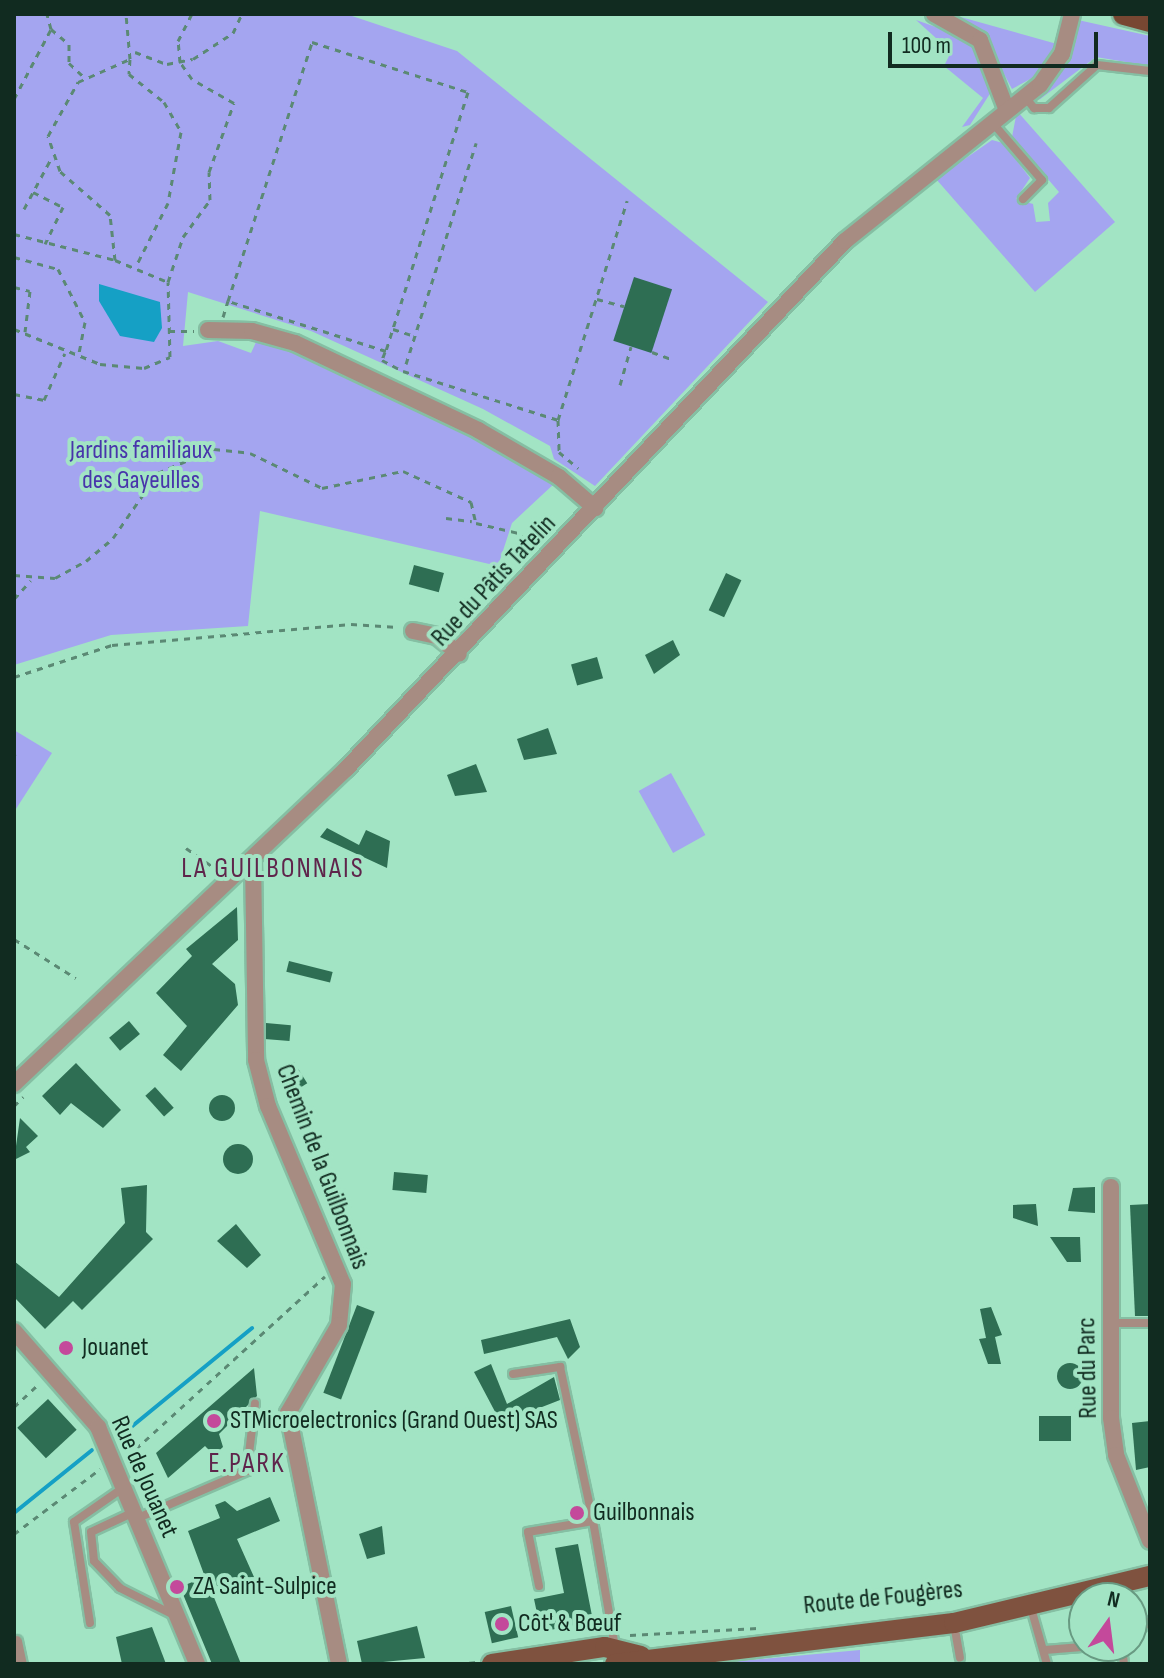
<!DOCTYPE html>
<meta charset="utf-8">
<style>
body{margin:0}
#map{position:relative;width:1164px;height:1678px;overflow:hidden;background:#a2e4c4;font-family:"Sofia Sans Condensed",sans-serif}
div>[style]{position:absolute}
.green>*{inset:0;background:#a4a5f0;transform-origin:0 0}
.water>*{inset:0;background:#15a0c5}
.stream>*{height:4px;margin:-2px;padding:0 2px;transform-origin:2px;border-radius:2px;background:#15a0c5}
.building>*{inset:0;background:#2e6e53;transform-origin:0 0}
.round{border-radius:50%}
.path>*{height:3px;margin-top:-1.5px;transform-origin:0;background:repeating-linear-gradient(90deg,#5b8974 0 6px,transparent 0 12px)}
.roads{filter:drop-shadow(2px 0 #85bfa3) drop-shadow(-2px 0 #85bfa3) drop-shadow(0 2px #85bfa3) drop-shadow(0 -2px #85bfa3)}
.service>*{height:8px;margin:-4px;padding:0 4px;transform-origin:4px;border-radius:4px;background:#a78c82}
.pedestrian>*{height:11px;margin:-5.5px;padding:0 5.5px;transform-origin:5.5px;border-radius:5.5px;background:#a78c82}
.minor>*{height:16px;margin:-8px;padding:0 8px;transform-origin:8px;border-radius:8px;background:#a78c82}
.primary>*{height:20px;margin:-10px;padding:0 10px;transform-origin:10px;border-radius:10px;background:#7f523f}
.trunk>*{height:22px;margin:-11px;padding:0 11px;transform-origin:11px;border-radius:11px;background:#784732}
.dots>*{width:22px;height:22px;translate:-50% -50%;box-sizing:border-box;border:4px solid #a2e4c4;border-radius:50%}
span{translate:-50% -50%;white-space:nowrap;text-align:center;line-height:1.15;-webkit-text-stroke:8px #a2e4c4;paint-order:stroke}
.park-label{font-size:26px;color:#4835ab}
.street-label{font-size:26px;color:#112b20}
.poi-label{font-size:26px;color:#112b20}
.left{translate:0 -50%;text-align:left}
.neighbourhood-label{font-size:28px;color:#5f244b;letter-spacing:2px}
.frame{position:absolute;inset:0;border:16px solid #112b20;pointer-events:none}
.north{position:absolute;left:1068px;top:1582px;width:80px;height:80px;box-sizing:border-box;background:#a2e4c4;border:2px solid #689a82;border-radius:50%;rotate:14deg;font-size:22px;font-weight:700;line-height:32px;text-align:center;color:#112b20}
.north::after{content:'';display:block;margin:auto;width:28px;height:36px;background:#c4499b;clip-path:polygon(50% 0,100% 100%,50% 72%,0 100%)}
.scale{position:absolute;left:888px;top:32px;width:210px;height:36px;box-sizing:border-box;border:4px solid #112b20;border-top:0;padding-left:10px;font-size:24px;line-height:28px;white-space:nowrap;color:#112b20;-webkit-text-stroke:6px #a2e4c4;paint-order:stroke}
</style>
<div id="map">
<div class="green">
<i style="clip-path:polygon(14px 14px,346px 14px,457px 51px,768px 302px,595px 486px,554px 459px,550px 446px,483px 409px,311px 331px,188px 292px,183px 346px,218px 341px,251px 353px,257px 340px,301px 351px,469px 430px,556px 482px,512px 523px,498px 566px,260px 511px,248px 626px,111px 635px,14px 665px)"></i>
<i style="clip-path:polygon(950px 14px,1057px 44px,1043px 72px,1012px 89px,986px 40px)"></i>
<i style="clip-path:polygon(916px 20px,967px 38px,985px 58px,991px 92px,970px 125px,962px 127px,983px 98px,944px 66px,949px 56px,933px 48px,937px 39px)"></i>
<i style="clip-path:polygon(1078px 20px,1150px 36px,1150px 66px,1096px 57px,1039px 100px)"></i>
<i style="clip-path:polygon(1017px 111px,1115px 222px,1035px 292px,936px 179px,992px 140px,1003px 143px,1030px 178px,1016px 199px,1033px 204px,1036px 222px,1050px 221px,1048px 203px,1059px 192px,1012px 137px)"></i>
<i style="clip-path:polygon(14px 730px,52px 753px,14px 812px)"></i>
<i style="left:671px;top:773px;width:71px;height:37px;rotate:61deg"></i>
<i style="clip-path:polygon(860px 1650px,860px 1664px,707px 1664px)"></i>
</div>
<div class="water">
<i style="clip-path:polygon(99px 284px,160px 302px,162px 328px,154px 342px,120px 336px,99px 301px)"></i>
</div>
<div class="stream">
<i style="left:119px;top:1437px;width:172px;rotate:-39.3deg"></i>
<i style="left:14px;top:1513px;width:100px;rotate:-38.9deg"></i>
</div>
<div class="building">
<i style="left:634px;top:277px;width:40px;height:67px;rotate:18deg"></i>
<i style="left:414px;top:565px;width:31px;height:20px;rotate:15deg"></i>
<i style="left:726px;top:573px;width:17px;height:41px;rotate:25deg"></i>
<i style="clip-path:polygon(673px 640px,680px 655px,654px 674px,645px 655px)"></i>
<i style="left:597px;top:657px;width:22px;height:27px;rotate:74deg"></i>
<i style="clip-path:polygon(548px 728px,557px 754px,524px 760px,517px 739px)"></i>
<i style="clip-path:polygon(476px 764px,487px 792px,455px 796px,447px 775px)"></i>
<i style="clip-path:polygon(327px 828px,359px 845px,366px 830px,390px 841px,387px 868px,320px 837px)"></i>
<i style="clip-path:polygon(237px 907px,238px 940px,212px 964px,235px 984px,238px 1005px,181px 1071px,163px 1055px,187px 1026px,156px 993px,192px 956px,186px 949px)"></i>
<i style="left:289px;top:961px;width:45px;height:11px;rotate:14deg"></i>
<i style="left:129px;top:1021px;width:17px;height:26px;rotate:50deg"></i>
<i style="left:266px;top:1023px;width:25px;height:16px;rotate:5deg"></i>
<i style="left:294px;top:1062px;width:25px;height:15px;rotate:58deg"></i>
<i style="clip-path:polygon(76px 1063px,121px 1110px,103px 1128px,71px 1103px,60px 1115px,42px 1096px)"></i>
<i style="left:155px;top:1087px;width:28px;height:13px;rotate:48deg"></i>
<i class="round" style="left:209px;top:1095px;width:26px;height:26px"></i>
<i style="clip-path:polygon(20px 1118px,38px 1136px,26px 1147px,30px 1152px,14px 1160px)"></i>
<i class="round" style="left:223px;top:1144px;width:30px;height:30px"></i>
<i style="left:394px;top:1172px;width:34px;height:18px;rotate:5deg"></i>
<i style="clip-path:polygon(147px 1185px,146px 1232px,153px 1239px,82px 1310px,73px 1301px,45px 1329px,14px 1297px,14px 1261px,59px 1297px,125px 1223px,121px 1188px)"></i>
<i style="clip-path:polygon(1095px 1187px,1095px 1213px,1068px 1211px,1073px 1188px)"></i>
<i style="clip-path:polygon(1036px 1204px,1038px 1226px,1013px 1218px,1013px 1205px)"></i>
<i style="clip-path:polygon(1150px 1204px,1150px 1316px,1135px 1316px,1130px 1205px)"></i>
<i style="clip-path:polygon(236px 1224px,261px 1255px,247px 1268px,217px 1241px)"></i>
<i style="clip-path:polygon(1050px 1237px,1080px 1237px,1081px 1262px,1067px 1262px)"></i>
<i style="left:357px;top:1305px;width:19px;height:94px;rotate:21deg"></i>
<i style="clip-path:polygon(991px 1307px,1002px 1335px,995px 1337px,1001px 1364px,988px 1364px,979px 1339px,986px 1338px,980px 1309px)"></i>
<i style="clip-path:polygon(570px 1319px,580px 1347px,568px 1359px,557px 1337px,484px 1354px,481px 1340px)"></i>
<i class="round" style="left:1057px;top:1363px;width:26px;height:26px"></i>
<i style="clip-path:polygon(491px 1364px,507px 1404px,554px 1377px,560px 1400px,501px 1423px,474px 1372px)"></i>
<i style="clip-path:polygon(254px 1368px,257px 1396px,219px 1434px,223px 1447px,214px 1455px,205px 1446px,168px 1478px,156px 1453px)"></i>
<i style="left:48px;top:1399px;width:42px;height:42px;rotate:47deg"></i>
<i style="left:1071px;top:1416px;width:25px;height:32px;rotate:90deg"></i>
<i style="clip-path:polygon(1150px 1421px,1150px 1467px,1136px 1470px,1132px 1423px)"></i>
<i style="clip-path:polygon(270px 1497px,280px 1521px,237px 1539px,254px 1577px,213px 1595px,241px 1664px,212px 1664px,180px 1587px,205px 1577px,188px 1531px,220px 1518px,215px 1505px,225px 1501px,237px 1511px)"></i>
<i style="clip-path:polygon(382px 1526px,385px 1554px,367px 1559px,359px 1534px)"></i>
<i style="clip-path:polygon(578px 1544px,593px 1621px,541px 1632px,534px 1599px,564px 1593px,555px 1548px)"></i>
<i style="left:511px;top:1606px;width:32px;height:27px;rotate:77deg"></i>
<i style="clip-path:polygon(417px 1626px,425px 1658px,362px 1664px,357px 1641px)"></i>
<i style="clip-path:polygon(152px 1627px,166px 1664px,122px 1664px,116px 1637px)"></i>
</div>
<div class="path">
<i style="left:51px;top:29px;width:23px;rotate:40deg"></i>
<i style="left:69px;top:44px;width:19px;rotate:90deg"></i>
<i style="left:69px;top:63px;width:21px;rotate:43deg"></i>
<i style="left:312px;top:42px;width:164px;rotate:17.8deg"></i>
<i style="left:468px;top:92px;width:272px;rotate:107.6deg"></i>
<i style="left:386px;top:351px;width:166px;rotate:-162.4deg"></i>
<i style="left:228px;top:301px;width:272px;rotate:-72deg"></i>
<i style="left:135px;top:52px;width:34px;rotate:21deg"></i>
<i style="left:167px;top:64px;width:26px;rotate:-11deg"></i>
<i style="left:193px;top:59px;width:48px;rotate:-33deg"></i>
<i style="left:233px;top:33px;width:21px;rotate:-65deg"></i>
<i style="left:130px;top:59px;width:15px;rotate:94deg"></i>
<i style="left:129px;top:74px;width:45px;rotate:38.7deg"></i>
<i style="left:164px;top:102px;width:34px;rotate:60deg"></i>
<i style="left:181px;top:132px;width:72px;rotate:100.4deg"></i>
<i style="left:168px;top:203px;width:71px;rotate:116.9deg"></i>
<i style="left:14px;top:99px;width:79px;rotate:-62.1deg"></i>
<i style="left:51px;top:29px;width:16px;rotate:-105deg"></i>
<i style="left:33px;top:192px;width:34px;rotate:27deg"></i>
<i style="left:63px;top:207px;width:41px;rotate:115.9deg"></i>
<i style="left:24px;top:209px;width:59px;rotate:-61.7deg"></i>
<i style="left:14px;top:234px;width:104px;rotate:14.4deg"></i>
<i style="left:115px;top:260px;width:45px;rotate:-96.3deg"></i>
<i style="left:110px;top:215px;width:67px;rotate:-138.7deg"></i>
<i style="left:60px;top:171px;width:37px;rotate:-109deg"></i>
<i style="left:48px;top:136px;width:62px;rotate:-60.9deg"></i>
<i style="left:78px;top:82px;width:57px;rotate:-23.9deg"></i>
<i style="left:130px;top:59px;width:45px;rotate:-95.1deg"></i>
<i style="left:14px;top:257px;width:46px;rotate:15.3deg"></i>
<i style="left:58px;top:269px;width:59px;rotate:63deg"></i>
<i style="left:85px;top:322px;width:32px;rotate:101deg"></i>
<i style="left:115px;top:260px;width:57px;rotate:22.5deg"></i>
<i style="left:14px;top:287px;width:16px;rotate:14deg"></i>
<i style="left:30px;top:291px;width:41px;rotate:97deg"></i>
<i style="left:597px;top:299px;width:28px;rotate:15deg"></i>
<i style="left:223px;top:317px;width:17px;rotate:-73deg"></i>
<i style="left:14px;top:329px;width:93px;rotate:22.1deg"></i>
<i style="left:100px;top:364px;width:44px;rotate:5.2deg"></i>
<i style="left:144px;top:368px;width:28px;rotate:-23deg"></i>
<i style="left:170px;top:357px;width:75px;rotate:-91.5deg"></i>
<i style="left:168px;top:282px;width:47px;rotate:-71.6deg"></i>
<i style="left:183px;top:237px;width:46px;rotate:-53.9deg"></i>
<i style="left:210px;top:200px;width:28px;rotate:-92deg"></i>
<i style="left:209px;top:172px;width:73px;rotate:-70.1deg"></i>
<i style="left:234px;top:103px;width:48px;rotate:-150.3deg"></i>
<i style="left:192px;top:79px;width:21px;rotate:-125deg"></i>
<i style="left:180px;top:62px;width:21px;rotate:-95deg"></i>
<i style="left:178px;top:41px;width:30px;rotate:-63deg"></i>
<i style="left:393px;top:329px;width:23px;rotate:18deg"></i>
<i style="left:169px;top:331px;width:25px"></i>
<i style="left:385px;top:352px;width:9px;rotate:111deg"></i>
<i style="left:382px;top:360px;width:24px;rotate:28deg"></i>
<i style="left:403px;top:371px;width:163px;rotate:17.5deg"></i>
<i style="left:558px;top:420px;width:230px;rotate:-72.5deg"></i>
<i style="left:652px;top:352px;width:23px;rotate:20deg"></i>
<i style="left:406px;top:364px;width:232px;rotate:-72.4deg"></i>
<i style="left:620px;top:385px;width:40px;rotate:-74deg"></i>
<i style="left:14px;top:394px;width:31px;rotate:11deg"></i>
<i style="left:44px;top:400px;width:51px;rotate:-65.9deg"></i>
<i style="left:558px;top:420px;width:32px;rotate:88deg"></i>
<i style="left:559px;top:452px;width:25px;rotate:40deg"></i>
<i style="left:446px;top:518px;width:26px;rotate:7deg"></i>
<i style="left:14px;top:575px;width:41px;rotate:4.2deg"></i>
<i style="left:55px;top:578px;width:35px;rotate:-29deg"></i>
<i style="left:86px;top:561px;width:35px;rotate:-40deg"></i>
<i style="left:113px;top:538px;width:79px;rotate:-55.3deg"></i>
<i style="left:158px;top:473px;width:61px;rotate:-23.2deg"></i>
<i style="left:214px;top:449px;width:36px;rotate:6deg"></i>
<i style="left:250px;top:453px;width:80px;rotate:25.9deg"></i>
<i style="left:322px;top:488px;width:83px;rotate:-11.9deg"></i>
<i style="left:403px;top:471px;width:75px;rotate:24.5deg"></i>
<i style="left:471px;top:502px;width:22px;rotate:77deg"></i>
<i style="left:476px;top:523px;width:48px;rotate:13.2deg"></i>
<i style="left:14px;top:599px;width:25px;rotate:-48deg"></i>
<i style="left:14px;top:677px;width:103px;rotate:-18.1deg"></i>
<i style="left:112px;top:645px;width:240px;rotate:-5deg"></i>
<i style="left:351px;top:624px;width:47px;rotate:3.7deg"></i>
<i style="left:14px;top:755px;width:2px;rotate:27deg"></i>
<i style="left:186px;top:848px;width:40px;rotate:34.9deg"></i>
<i style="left:14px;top:939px;width:73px;rotate:32.2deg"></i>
<i style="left:14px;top:1106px;width:13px;rotate:-45deg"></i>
<i style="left:14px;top:1407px;width:35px;rotate:-43deg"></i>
<i style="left:127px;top:1457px;width:268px;rotate:-42.4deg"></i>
<i style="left:14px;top:1534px;width:108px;rotate:-37.1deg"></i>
<i style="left:630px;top:1635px;width:128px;rotate:-3.1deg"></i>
<i style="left:457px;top:1664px;width:20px;rotate:-6deg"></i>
</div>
<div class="roads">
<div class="service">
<i style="left:1024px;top:96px;width:16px;rotate:50deg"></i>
<i style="left:1034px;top:108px;width:15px"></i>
<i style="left:1049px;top:108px;width:64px;rotate:-41.9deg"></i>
<i style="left:1097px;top:65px;width:53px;rotate:6.5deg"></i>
<i style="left:991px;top:121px;width:78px;rotate:49.2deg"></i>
<i style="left:1042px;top:180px;width:27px;rotate:135deg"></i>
<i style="left:1111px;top:1323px;width:39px"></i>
<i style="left:513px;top:1374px;width:48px;rotate:-8.5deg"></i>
<i style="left:560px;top:1367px;width:157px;rotate:77.9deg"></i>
<i style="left:134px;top:1512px;width:47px;rotate:155.1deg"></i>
<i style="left:91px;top:1532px;width:29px;rotate:84deg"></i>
<i style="left:94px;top:1561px;width:37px;rotate:46deg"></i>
<i style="left:120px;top:1588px;width:63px;rotate:26.6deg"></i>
<i style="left:138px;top:1518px;width:119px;rotate:-23.3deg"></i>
<i style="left:247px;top:1471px;width:68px;rotate:-83.3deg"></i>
<i style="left:539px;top:1586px;width:55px;rotate:-101.5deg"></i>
<i style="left:528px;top:1532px;width:66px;rotate:-9.6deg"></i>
<i style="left:593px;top:1521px;width:128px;rotate:80.1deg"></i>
<i style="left:1031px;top:1608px;width:58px;rotate:74.1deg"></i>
<i style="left:90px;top:1623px;width:102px;rotate:-99deg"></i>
<i style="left:74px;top:1522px;width:60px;rotate:-34.8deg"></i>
<i style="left:954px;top:1624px;width:34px;rotate:80deg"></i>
<i style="left:1132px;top:1636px;width:23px;rotate:-40deg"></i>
<i style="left:1122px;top:1646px;width:18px;rotate:84deg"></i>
<i style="left:1045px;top:1650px;width:49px;rotate:-4.7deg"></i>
</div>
<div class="pedestrian">
<i style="left:16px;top:1641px;width:24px;rotate:78deg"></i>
</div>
<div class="minor">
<i style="left:934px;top:14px;width:53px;rotate:29.5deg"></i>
<i style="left:980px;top:40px;width:73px;rotate:69.1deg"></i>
<i style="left:208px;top:330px;width:44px;rotate:1.3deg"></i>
<i style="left:252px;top:331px;width:45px;rotate:15.6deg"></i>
<i style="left:295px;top:343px;width:203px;rotate:25.4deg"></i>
<i style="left:478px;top:430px;width:94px;rotate:30.1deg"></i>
<i style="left:559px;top:477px;width:48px;rotate:40.7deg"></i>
<i style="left:413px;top:631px;width:25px;rotate:12deg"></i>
<i style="left:437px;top:636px;width:28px;rotate:39deg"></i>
<i style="left:253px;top:860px;width:200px;rotate:89.1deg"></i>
<i style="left:256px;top:1060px;width:48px;rotate:75.4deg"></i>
<i style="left:268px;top:1106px;width:193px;rotate:67.2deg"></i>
<i style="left:343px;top:1284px;width:41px;rotate:95.6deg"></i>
<i style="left:339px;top:1325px;width:102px;rotate:120.1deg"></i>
<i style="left:288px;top:1413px;width:256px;rotate:78.5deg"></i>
<i style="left:14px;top:1084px;width:458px;rotate:-43.5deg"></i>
<i style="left:346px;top:769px;width:726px;rotate:-46.62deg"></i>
<i style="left:845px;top:241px;width:250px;rotate:-38.7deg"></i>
<i style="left:1040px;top:85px;width:38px;rotate:-55deg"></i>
<i style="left:1062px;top:54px;width:41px;rotate:-76deg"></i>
<i style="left:1111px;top:1187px;width:231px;rotate:90deg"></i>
<i style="left:1111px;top:1418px;width:37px;rotate:82deg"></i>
<i style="left:1116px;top:1455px;width:92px;rotate:68.4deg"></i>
<i style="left:14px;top:1331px;width:128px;rotate:48.8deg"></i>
<i style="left:98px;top:1427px;width:257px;rotate:67.3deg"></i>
</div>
<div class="primary">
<i style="left:492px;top:1664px;width:114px;rotate:-8.6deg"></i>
<i style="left:605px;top:1647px;width:37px;rotate:14deg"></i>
<i style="left:615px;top:1664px;width:341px;rotate:-6.9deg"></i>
<i style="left:954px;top:1623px;width:202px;rotate:-13.5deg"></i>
</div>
<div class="trunk">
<i style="left:1124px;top:14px;width:27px;rotate:15deg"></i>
</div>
</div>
<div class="dots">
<i style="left:66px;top:1348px;background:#c4499b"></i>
<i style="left:214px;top:1421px;background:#c4499b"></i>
<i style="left:577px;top:1513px;background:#c4499b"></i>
<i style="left:177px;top:1587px;background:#c4499b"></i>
<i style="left:502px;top:1624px;background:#c4499b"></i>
</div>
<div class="park-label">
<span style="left:141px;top:466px">Jardins familiaux<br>des Gayeulles</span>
</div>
<div class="street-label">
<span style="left:494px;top:581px;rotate:-47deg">Rue du Pâtis Tatelin</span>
<span style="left:322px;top:1167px;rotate:69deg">Chemin de la Guilbonnais</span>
<span style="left:1088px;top:1368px;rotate:-91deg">Rue du Parc</span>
<span style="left:144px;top:1477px;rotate:66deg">Rue de Jouanet</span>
<span style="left:883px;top:1598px;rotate:-6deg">Route de Fougères</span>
</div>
<div class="poi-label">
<span class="left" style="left:82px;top:1348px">Jouanet</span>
<span class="left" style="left:230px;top:1421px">STMicroelectronics (Grand Ouest) SAS</span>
<span class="left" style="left:593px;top:1513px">Guilbonnais</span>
<span class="left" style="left:193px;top:1587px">ZA Saint-Sulpice</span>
<span class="left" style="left:518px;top:1624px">Côt' &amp; Bœuf</span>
</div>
<div class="neighbourhood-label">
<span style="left:273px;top:869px">LA GUILBONNAIS</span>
<span style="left:247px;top:1464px">E.PARK</span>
</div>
<div class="frame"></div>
<div class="north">N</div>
<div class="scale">100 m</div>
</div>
